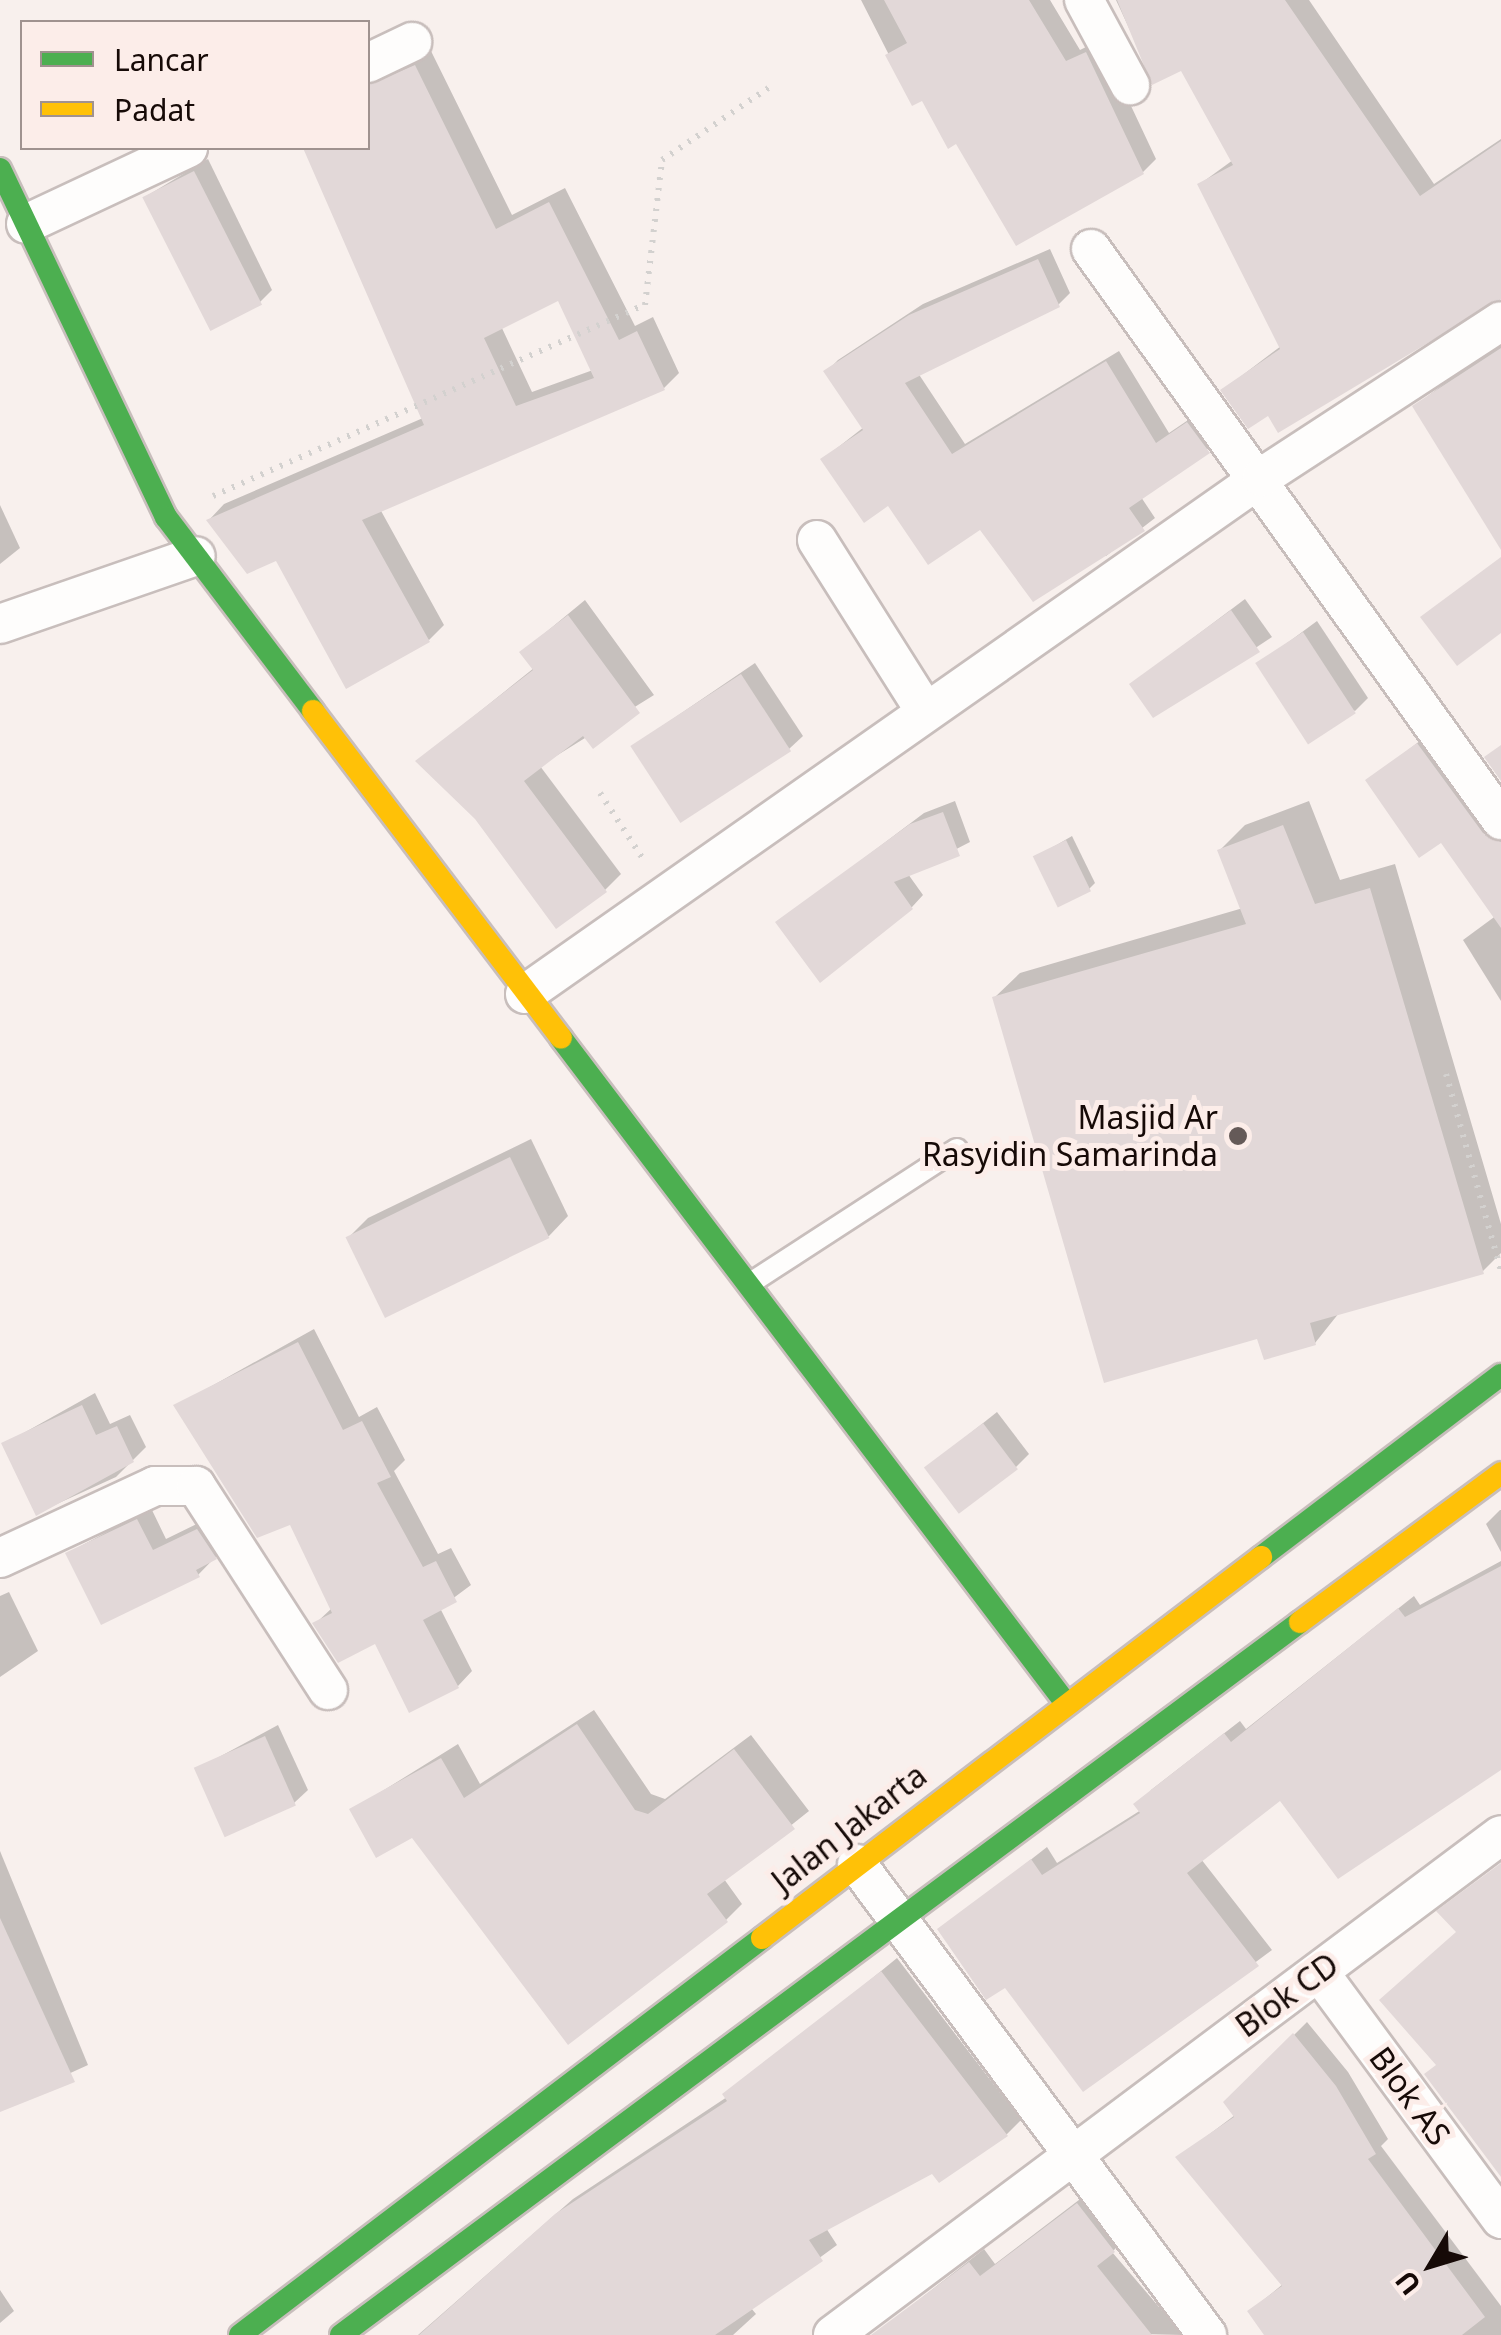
<!DOCTYPE html>
<style>
body{margin:0}
#map{position:relative;width:1501px;height:2335px;overflow:hidden;background:#f8f0ed;font-family:"Noto Sans",sans-serif}
div>[style]{position:absolute}
.shadow>*{inset:0;background:#0003}
.building>*{inset:0;background:#e2d8d8;transform-origin:0 0}
.path>*{height:6px;margin-top:-3px;transform-origin:0;background:repeating-linear-gradient(90deg,#d3d1cf 0 2.5px,transparent 0 10.5px)}
.roads{filter:drop-shadow(2px 0 #c8bebc) drop-shadow(-2px 0 #c8bebc) drop-shadow(0 2px #c8bebc) drop-shadow(0 -2px #c8bebc)}
.lane>*{height:20px;margin:-10px;padding:0 10px;transform-origin:10px;border-radius:10px;background:#fefdfc}
.street>*{height:38px;margin:-19px;padding:0 19px;transform-origin:19px;border-radius:19px;background:#fefdfc}
.fast>*{height:22px;margin:-11px;padding:0 11px;transform-origin:11px;border-radius:11px;background:#4caf50}
.slow>*{height:22px;margin:-11px;padding:0 11px;transform-origin:11px;border-radius:11px;background:#ffc107}
.dots>*{width:28px;height:28px;translate:-50% -50%;box-sizing:border-box;border:5px solid #fcede9;border-radius:50%}
span{translate:-50% -50%;white-space:nowrap;text-align:center;line-height:1.15;-webkit-text-stroke:10px #fcede9;paint-order:stroke}
.poi-label{font-size:32px;color:#160a07}
.right{translate:-100% -50%;text-align:right}
.street-label{font-size:32px;color:#160a07}
.legend{position:absolute;left:20px;top:20px;width:350px;height:130px;box-sizing:border-box;background:#fcede9;border:2px solid #a0928f;margin:0;padding:12px 18px;list-style:none;font-size:30px;color:#160a07}
.legend li{display:flex;align-items:center;gap:20px;height:50px}
.legend b{width:50px;border:2px solid #a0928f}
.north{position:absolute;left:1381px;top:2215px;width:100px;height:100px;-webkit-text-stroke:8px #fcede9;paint-order:stroke;rotate:232deg;font-size:28px;font-weight:700;line-height:40px;text-align:center;color:#160a07}
.north::after{content:'';display:block;margin:auto;width:35px;height:45px;background:#160a07;clip-path:polygon(50% 0,100% 100%,50% 72%,0 100%)}
</style>
<div id="map">
<div class="shadow">
<i style="clip-path:polygon(861px 0,1050px 0,1080px 50px,1100px 40px,1156px 159px,1143px 172px,957px 141px,923px 97px,913px 102px)"></i>
<i style="clip-path:polygon(1116px 0,1309px 0,1434px 184px,1501px 139px,1501px 299px,1279px 430px,1269px 413px,1223px 390px,1281px 346px,1200px 184px,1233px 160px,1182px 68px,1154px 82px)"></i>
<i style="clip-path:polygon(evenodd,431px 51px,512px 215px,565px 188px,635px 326px,653px 317px,679px 373px,664px 388px,380px 509px,444px 625px,429px 640px,209px 520px,224px 504px,423px 418px,305px 148px,368px 148px,368px 80px,431px 51px,559px 297px,593px 370px,532px 392px,501px 326px,559px 297px)"></i>
<i style="clip-path:polygon(208px 159px,272px 290px,259px 303px,145px 197px)"></i>
<i style="clip-path:polygon(1050px 249px,1070px 293px,1058px 305px,918px 373px,965px 444px,1119px 351px,1169px 433px,1200px 412px,1220px 439px,1141px 497px,1155px 518px,1106px 556px,889px 503px,823px 459px,864px 427px,826px 372px,838px 360px,923px 304px)"></i>
<i style="clip-path:polygon(1501px 340px,1501px 544px,1415px 406px)"></i>
<i style="clip-path:polygon(0 505px,20px 548px,0 564px)"></i>
<i style="clip-path:polygon(1245px 599px,1272px 637px,1154px 715px,1132px 684px)"></i>
<i style="clip-path:polygon(585px 600px,654px 695px,540px 766px,621px 874px,605px 890px,476px 817px,418px 761px,534px 668px,522px 652px)"></i>
<i style="clip-path:polygon(1317px 621px,1368px 698px,1355px 711px,1259px 664px)"></i>
<i style="clip-path:polygon(755px 663px,803px 736px,789px 749px,633px 746px)"></i>
<i style="clip-path:polygon(1434px 730px,1501px 819px,1501px 878px,1368px 781px)"></i>
<i style="clip-path:polygon(955px 801px,970px 842px,908px 874px,923px 895px,912px 907px,778px 923px,924px 813px)"></i>
<i style="clip-path:polygon(1309px 801px,1340px 880px,1395px 864px,1501px 1224px,1501px 1253px,1482px 1272px,1339px 1313px,1315px 1343px,1259px 1336px,994px 998px,1020px 973px,1243px 908px,1220px 850px,1245px 825px)"></i>
<i style="clip-path:polygon(1072px 836px,1095px 883px,1089px 889px,1036px 857px)"></i>
<i style="clip-path:polygon(1501px 912px,1501px 1001px,1463px 940px)"></i>
<i style="clip-path:polygon(531px 1139px,568px 1216px,549px 1236px,348px 1238px,368px 1218px)"></i>
<i style="clip-path:polygon(314px 1329px,359px 1417px,377px 1407px,405px 1460px,394px 1471px,438px 1554px,451px 1548px,471px 1585px,440px 1608px,472px 1671px,458px 1686px,376px 1641px,315px 1624px,333px 1607px,291px 1522px,176px 1406px)"></i>
<i style="clip-path:polygon(95px 1393px,110px 1424px,130px 1415px,146px 1447px,116px 1477px,37px 1513px,4px 1444px)"></i>
<i style="clip-path:polygon(997px 1412px,1029px 1454px,1016px 1467px,928px 1467px)"></i>
<i style="clip-path:polygon(151px 1508px,166px 1539px,211px 1517px,228px 1544px,198px 1575px,68px 1553px)"></i>
<i style="clip-path:polygon(1500px 1510px,1501px 1510px,1501px 1552px,1486px 1524px)"></i>
<i style="clip-path:polygon(1501px 1561px,1501px 1766px,1280px 1797px,1201px 1859px,1272px 1950px,1084px 2089px,1006px 1984px,941px 1930px,1047px 1847px,1057px 1863px,1141px 1810px,1151px 1790px,1240px 1721px,1246px 1729px,1414px 1596px,1420px 1605px)"></i>
<i style="clip-path:polygon(9px 1592px,38px 1651px,0 1677px,0 1596px)"></i>
<i style="clip-path:polygon(594px 1710px,651px 1794px,665px 1799px,751px 1735px,809px 1811px,724px 1879px,742px 1904px,726px 1920px,413px 1835px,352px 1810px,458px 1744px,480px 1784px)"></i>
<i style="clip-path:polygon(278px 1725px,308px 1790px,294px 1803px,197px 1769px)"></i>
<i style="clip-path:polygon(0 1851px,88px 2065px,0 2105px)"></i>
<i style="clip-path:polygon(897px 1958px,1021px 2120px,1006px 2135px,826px 2228px,837px 2245px,751px 2308px,756px 2314px,733px 2335px,418px 2335px,573px 2199px,727px 2097px)"></i>
<i style="clip-path:polygon(1307px 2022px,1348px 2072px,1388px 2139px,1381px 2146px,1501px 2306px,1501px 2335px,1271px 2335px,1250px 2311px,1283px 2284px,1179px 2157px,1235px 2115px,1226px 2103px)"></i>
<i style="clip-path:polygon(1092px 2190px,1128px 2236px,1112px 2252px,1183px 2335px,883px 2328px,984px 2249px,995px 2264px)"></i>
<i style="clip-path:polygon(0 2290px,14px 2311px,0 2323px)"></i>
</div>
<div class="building">
<i style="clip-path:polygon(884px 0,1029px 0,1066px 61px,1086px 52px,1144px 174px,1016px 246px,956px 144px,948px 149px,922px 101px,912px 106px,885px 55px,907px 43px)"></i>
<i style="clip-path:polygon(1117px 0,1285px 0,1420px 196px,1501px 141px,1501px 299px,1278px 433px,1268px 416px,1248px 429px,1220px 390px,1280px 349px,1197px 184px,1233px 165px,1181px 71px,1152px 85px)"></i>
<i style="clip-path:polygon(evenodd,415px 65px,496px 229px,549px 202px,619px 340px,637px 331px,665px 390px,362px 520px,430px 642px,346px 689px,276px 561px,247px 574px,206px 520px,424px 425px,303px 148px,368px 148px,368px 85px,415px 65px,558px 301px,594px 378px,516px 406px,484px 338px,558px 301px)"></i>
<i style="left:194px;top:171px;width:150px;height:58px;rotate:63deg"></i>
<i style="clip-path:polygon(1038px 259px,1060px 307px,905px 383px,952px 454px,1106px 361px,1156px 443px,1187px 422px,1210px 453px,1129px 508px,1145px 531px,1033px 602px,980px 530px,928px 565px,888px 506px,864px 523px,820px 459px,863px 430px,823px 371px,909px 315px)"></i>
<i style="clip-path:polygon(1501px 348px,1501px 550px,1412px 406px)"></i>
<i style="clip-path:polygon(1501px 557px,1501px 633px,1457px 666px,1420px 617px)"></i>
<i style="clip-path:polygon(1231px 610px,1260px 652px,1153px 718px,1129px 684px)"></i>
<i style="clip-path:polygon(568px 615px,640px 713px,593px 749px,583px 736px,524px 781px,607px 892px,556px 929px,475px 819px,415px 761px,533px 670px,519px 652px)"></i>
<i style="left:1303px;top:632px;width:97px;height:57px;rotate:57deg"></i>
<i style="left:741px;top:674px;width:92px;height:132px;rotate:57deg"></i>
<i style="clip-path:polygon(1417px 743px,1483px 833px,1501px 842px,1501px 928px,1441px 843px,1419px 858px,1365px 780px)"></i>
<i style="clip-path:polygon(1501px 745px,1501px 781px,1484px 757px)"></i>
<i style="clip-path:polygon(943px 812px,960px 856px,894px 882px,913px 909px,820px 983px,775px 922px,910px 824px)"></i>
<i style="clip-path:polygon(1283px 825px,1315px 904px,1370px 888px,1484px 1274px,1310px 1323px,1316px 1345px,1264px 1360px,1257px 1339px,1104px 1383px,992px 997px,1246px 924px,1217px 850px)"></i>
<i style="left:1066px;top:840px;width:57px;height:37px;rotate:64deg"></i>
<i style="left:510px;top:1157px;width:90px;height:183px;rotate:64deg"></i>
<i style="clip-path:polygon(298px 1342px,343px 1430px,362px 1421px,391px 1477px,377px 1483px,423px 1567px,436px 1561px,457px 1602px,423px 1620px,459px 1688px,409px 1713px,375px 1644px,338px 1663px,312px 1623px,332px 1613px,290px 1525px,257px 1538px,173px 1405px)"></i>
<i style="clip-path:polygon(82px 1405px,96px 1435px,117px 1426px,134px 1462px,36px 1516px,1px 1443px)"></i>
<i style="left:983px;top:1423px;width:58px;height:74px;rotate:53deg"></i>
<i style="clip-path:polygon(137px 1519px,153px 1550px,197px 1529px,217px 1559px,196px 1570px,200px 1577px,101px 1625px,65px 1553px)"></i>
<i style="clip-path:polygon(1501px 1566px,1501px 1770px,1338px 1879px,1280px 1801px,1187px 1873px,1259px 1966px,1083px 2092px,1005px 1988px,986px 2000px,937px 1929px,1031px 1859px,1042px 1875px,1140px 1813px,1133px 1804px,1224px 1733px,1231px 1742px,1398px 1608px,1405px 1617px)"></i>
<i style="clip-path:polygon(577px 1724px,635px 1810px,648px 1814px,734px 1749px,795px 1829px,707px 1894px,728px 1922px,568px 2045px,412px 1838px,376px 1858px,349px 1809px,441px 1758px,464px 1798px)"></i>
<i style="left:265px;top:1736px;width:76px;height:78px;rotate:66deg"></i>
<i style="clip-path:polygon(1501px 1863px,1501px 2177px,1424px 2074px,1436px 2065px,1379px 2000px,1456px 1932px,1436px 1911px)"></i>
<i style="clip-path:polygon(0 1918px,75px 2082px,0 2112px)"></i>
<i style="clip-path:polygon(881px 1971px,1008px 2136px,939px 2183px,932px 2174px,809px 2240px,823px 2261px,715px 2335px,419px 2335px,555px 2214px,727px 2101px,722px 2094px)"></i>
<i style="clip-path:polygon(1293px 2033px,1336px 2086px,1376px 2154px,1368px 2159px,1485px 2317px,1462px 2335px,1264px 2335px,1247px 2311px,1282px 2286px,1175px 2157px,1234px 2117px,1223px 2102px)"></i>
<i style="clip-path:polygon(1077px 2203px,1115px 2252px,1097px 2266px,1152px 2335px,871px 2335px,969px 2262px,980px 2276px)"></i>
</div>
<div class="path">
<i style="left:213px;top:496px;width:472px;rotate:-23.9deg"></i>
<i style="left:645px;top:305px;width:146px;rotate:-83.3deg"></i>
<i style="left:662px;top:160px;width:130px;rotate:-34.1deg"></i>
<i style="left:600px;top:793px;width:79px;rotate:56.9deg"></i>
<i style="left:1446px;top:1074px;width:205px;rotate:74.4deg"></i>
</div>
<div class="roads">
<div class="lane">
<i style="left:749px;top:1284px;width:248px;rotate:-33deg"></i>
</div>
<div class="street">
<i style="left:1084px;top:0;width:97px;rotate:61.6deg"></i>
<i style="left:368px;top:63px;width:49px;rotate:-25.5deg"></i>
<i style="left:26px;top:224px;width:179px;rotate:-25.1deg"></i>
<i style="left:1091px;top:249px;width:703px;rotate:54.32deg"></i>
<i style="left:817px;top:540px;width:200px;rotate:57.7deg"></i>
<i style="left:0;top:624px;width:207px;rotate:-19.1deg"></i>
<i style="left:525px;top:994px;width:900px;rotate:-35.05deg"></i>
<i style="left:1262px;top:477px;width:285px;rotate:-33.1deg"></i>
<i style="left:0;top:1558px;width:171px;rotate:-24.9deg"></i>
<i style="left:155px;top:1486px;width:41px"></i>
<i style="left:196px;top:1486px;width:243px;rotate:57.1deg"></i>
<i style="left:857px;top:1864px;width:587px;rotate:53.38deg"></i>
<i style="left:1319px;top:1972px;width:307px;rotate:53.6deg"></i>
<i style="left:833px;top:2335px;width:834px;rotate:-36.81deg"></i>
</div>
<div class="fast">
<i style="left:0;top:169px;width:386px;rotate:64.5deg"></i>
<i style="left:166px;top:517px;width:243px;rotate:52.8deg"></i>
<i style="left:561px;top:1038px;width:834px;rotate:52.8deg"></i>
<i style="left:1261px;top:1557px;width:301px;rotate:-37.2deg"></i>
<i style="left:240px;top:2335px;width:656px;rotate:-37.25deg"></i>
<i style="left:341px;top:2335px;width:1195px;rotate:-36.63deg"></i>
</div>
<div class="slow">
<i style="left:313px;top:711px;width:410px;rotate:52.8deg"></i>
<i style="left:1300px;top:1622px;width:250px;rotate:-36.5deg"></i>
<i style="left:762px;top:1938px;width:628px;rotate:-37.36deg"></i>
</div>
</div>
<div class="dots">
<i style="left:1238px;top:1136px;background:#655a58"></i>
</div>
<div class="poi-label">
<span class="right" style="left:1218px;top:1136px">Masjid Ar<br>Rasyidin Samarinda</span>
</div>
<div class="street-label">
<span style="left:849px;top:1828px;rotate:-38deg">Jalan Jakarta</span>
<span style="left:1287px;top:1995px;rotate:-36deg">Blok CD</span>
<span style="left:1410px;top:2096px;rotate:54deg">Blok AS</span>
</div>
<ul class="legend">
<li><b style="height:12px;background:#4caf50"></b>Lancar</li>
<li><b style="height:12px;background:#ffc107"></b>Padat</li>
</ul>
<div class="north">U</div>
</div>
